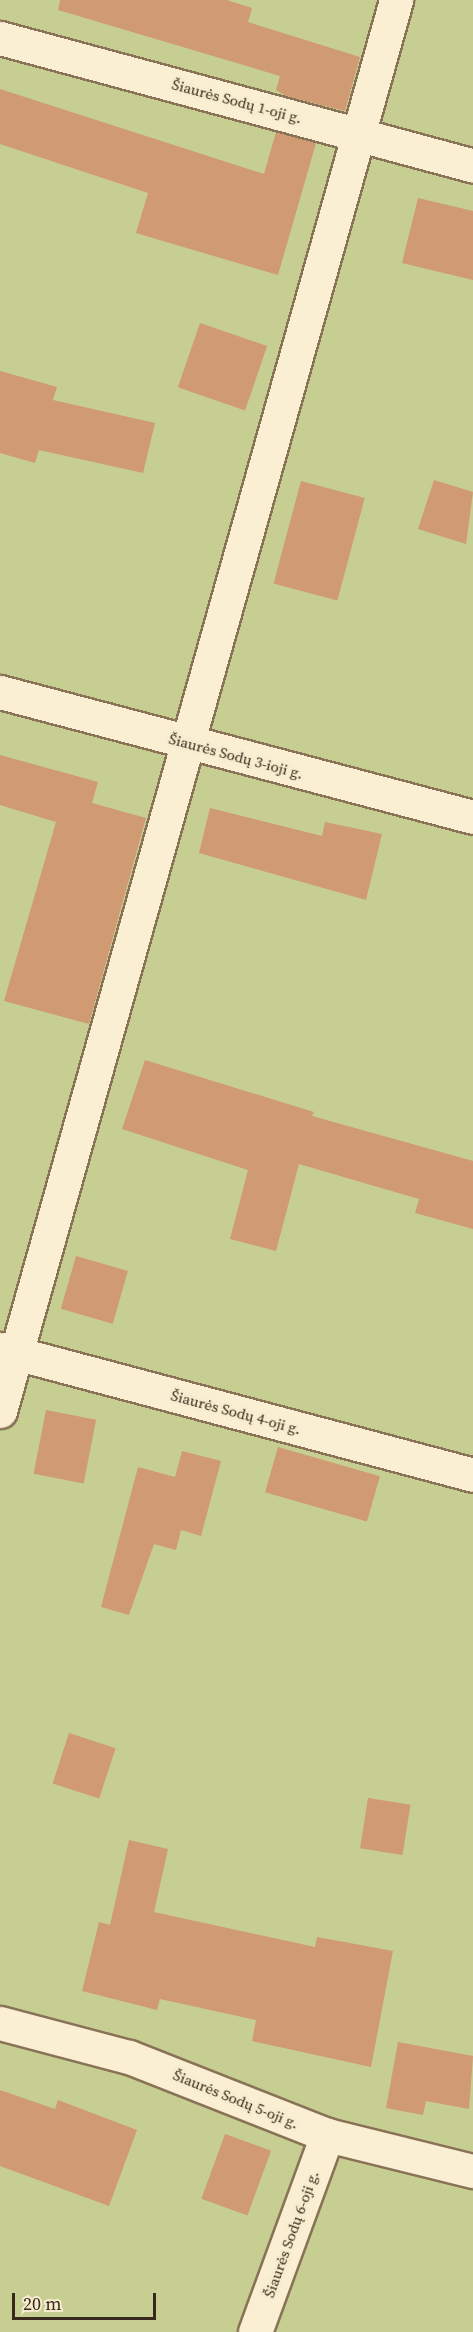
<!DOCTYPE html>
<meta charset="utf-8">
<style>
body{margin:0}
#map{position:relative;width:473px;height:2332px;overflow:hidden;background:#f0e2be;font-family:"Source Serif 4",serif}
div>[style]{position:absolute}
.green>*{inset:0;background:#c6ce92;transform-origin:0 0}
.building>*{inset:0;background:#d09a72;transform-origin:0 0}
.roads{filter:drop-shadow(2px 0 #897256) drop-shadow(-2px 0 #897256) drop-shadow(0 2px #897256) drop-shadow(0 -2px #897256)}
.minor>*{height:33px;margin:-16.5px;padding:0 16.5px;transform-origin:16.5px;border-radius:16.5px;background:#faefd2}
span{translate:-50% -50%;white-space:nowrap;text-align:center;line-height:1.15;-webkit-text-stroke:5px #f7ecce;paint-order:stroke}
.street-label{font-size:15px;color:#37291b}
.scale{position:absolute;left:12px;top:2293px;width:144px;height:27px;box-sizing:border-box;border:3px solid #37291b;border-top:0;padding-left:8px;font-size:18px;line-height:21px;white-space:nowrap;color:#37291b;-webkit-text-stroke:4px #f7ecce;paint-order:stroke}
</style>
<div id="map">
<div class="green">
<i style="left:0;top:0;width:473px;height:2332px"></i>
</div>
<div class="building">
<i style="clip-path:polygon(60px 0,227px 0,252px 8px,248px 22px,360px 57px,345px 111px,286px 96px,276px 90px,280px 76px,58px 10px)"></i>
<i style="clip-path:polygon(0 89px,264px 174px,276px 132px,316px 143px,278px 275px,136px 233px,148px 193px,0 144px)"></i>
<i style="clip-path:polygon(418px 198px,473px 211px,473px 280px,402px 263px)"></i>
<i style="left:200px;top:323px;width:71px;height:68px;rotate:19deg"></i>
<i style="clip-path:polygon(0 371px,57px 387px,53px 400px,155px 423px,143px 473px,39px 450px,35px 463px,0 453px)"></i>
<i style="clip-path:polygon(434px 480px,473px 492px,466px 544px,418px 529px)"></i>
<i style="left:301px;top:481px;width:66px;height:106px;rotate:15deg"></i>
<i style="clip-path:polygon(0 755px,98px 782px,92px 803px,146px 818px,89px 1024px,4px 1001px,56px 822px,0 805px)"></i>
<i style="clip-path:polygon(210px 808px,322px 836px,325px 822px,382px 834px,366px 900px,199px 853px)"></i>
<i style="clip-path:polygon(145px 1060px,314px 1112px,312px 1116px,473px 1161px,473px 1229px,415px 1213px,419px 1199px,299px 1164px,276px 1251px,230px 1239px,248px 1170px,122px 1129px)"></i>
<i style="left:76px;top:1256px;width:54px;height:55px;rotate:16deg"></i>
<i style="left:46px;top:1410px;width:51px;height:65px;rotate:11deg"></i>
<i style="left:278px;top:1447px;width:106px;height:47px;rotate:16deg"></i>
<i style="clip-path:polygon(182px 1451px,221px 1461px,201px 1536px,181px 1530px,176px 1550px,154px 1544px,129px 1615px,101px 1607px,138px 1467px,175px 1477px)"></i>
<i style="left:69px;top:1733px;width:49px;height:53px;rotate:18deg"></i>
<i style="left:368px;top:1798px;width:43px;height:51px;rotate:9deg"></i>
<i style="clip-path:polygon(129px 1840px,168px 1849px,154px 1912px,315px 1947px,317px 1937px,393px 1951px,371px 2067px,252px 2041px,256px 2020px,160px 1999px,157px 2010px,82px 1991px,99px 1922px,110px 1925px)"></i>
<i style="clip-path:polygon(398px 2042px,473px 2056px,469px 2109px,426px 2101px,423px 2115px,386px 2108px)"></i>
<i style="clip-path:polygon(0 2090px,55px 2109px,58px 2100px,137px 2130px,109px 2206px,0 2166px)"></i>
<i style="left:225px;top:2134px;width:49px;height:69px;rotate:20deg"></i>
</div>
<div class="roads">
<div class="minor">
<i style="left:0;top:38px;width:490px;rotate:15.1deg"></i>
<i style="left:0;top:692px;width:489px;rotate:14.8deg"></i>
<i style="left:0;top:1349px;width:489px;rotate:14.9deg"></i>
<i style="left:0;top:1411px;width:1466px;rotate:-74.32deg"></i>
<i style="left:0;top:2023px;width:133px;rotate:14.8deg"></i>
<i style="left:129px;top:2057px;width:213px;rotate:21.5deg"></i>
<i style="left:327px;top:2135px;width:150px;rotate:13.9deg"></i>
<i style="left:255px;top:2332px;width:210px;rotate:-69.9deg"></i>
</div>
</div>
<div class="street-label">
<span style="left:237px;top:101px;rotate:15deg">Šiaurės Sodų 1-oji g.</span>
<span style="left:236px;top:756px;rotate:15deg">Šiaurės Sodų 3-ioji g.</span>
<span style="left:236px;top:1412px;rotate:15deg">Šiaurės Sodų 4-oji g.</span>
<span style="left:236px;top:2099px;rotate:22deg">Šiaurės Sodų 5-oji g.</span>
<span style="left:291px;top:2234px;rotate:-70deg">Šiaurės Sodų 6-oji g.</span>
</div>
<div class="scale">20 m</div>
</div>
